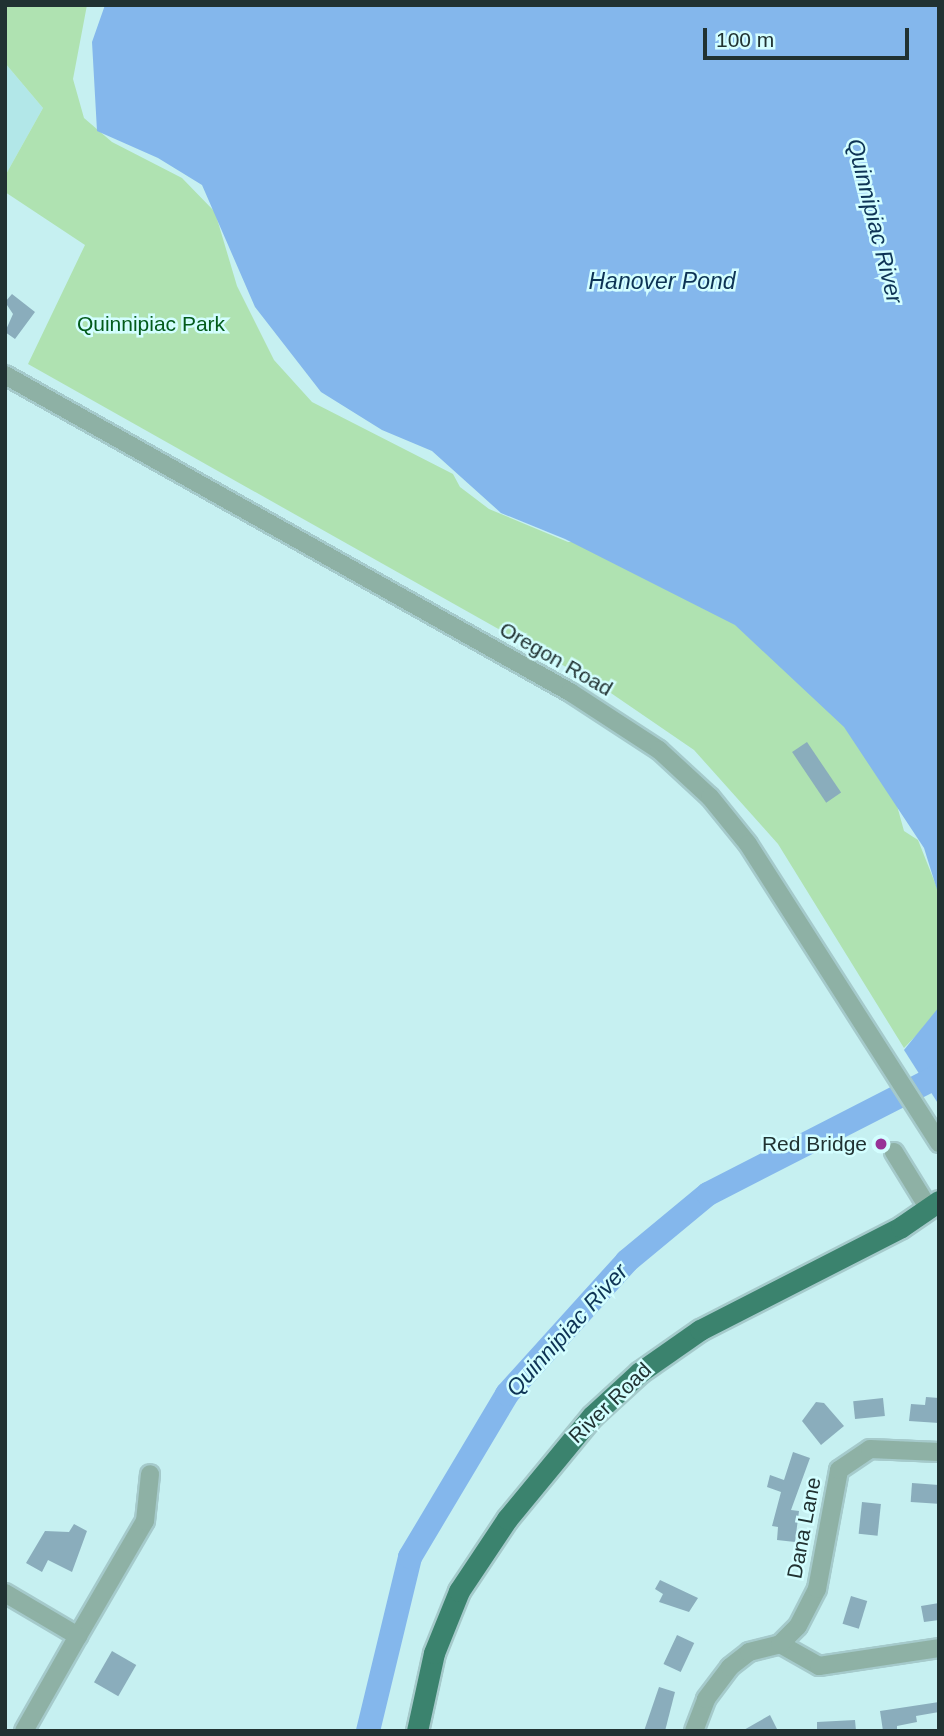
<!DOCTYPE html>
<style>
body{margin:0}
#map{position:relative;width:944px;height:1736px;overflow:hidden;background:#c6f0f1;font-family:Helvetica,sans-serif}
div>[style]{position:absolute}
.built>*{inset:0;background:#b2e7e8}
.green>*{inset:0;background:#afe2b1}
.water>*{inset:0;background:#84b7ec}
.river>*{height:24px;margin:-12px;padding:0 12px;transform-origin:12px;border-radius:12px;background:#84b7ec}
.building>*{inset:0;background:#8aadbc;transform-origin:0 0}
.roads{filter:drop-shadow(2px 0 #a5cacb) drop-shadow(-2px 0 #a5cacb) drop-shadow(0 2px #a5cacb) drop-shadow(0 -2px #a5cacb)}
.minor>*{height:18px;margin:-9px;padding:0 9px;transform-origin:9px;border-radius:9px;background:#8eb1a5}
.major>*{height:21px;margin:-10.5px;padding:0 10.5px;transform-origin:10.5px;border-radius:10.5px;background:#3b836e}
.dots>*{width:19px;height:19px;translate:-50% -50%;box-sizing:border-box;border:4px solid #d3feff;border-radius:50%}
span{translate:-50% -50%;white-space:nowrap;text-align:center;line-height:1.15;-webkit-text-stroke:5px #d3feff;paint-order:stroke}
.park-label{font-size:21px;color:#035b1a}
.street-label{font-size:21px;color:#213232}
.poi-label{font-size:21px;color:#213232}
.right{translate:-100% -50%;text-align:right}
.water-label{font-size:23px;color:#0d3355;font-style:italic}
.frame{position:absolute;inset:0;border:7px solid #213232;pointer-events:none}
.scale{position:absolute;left:703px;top:28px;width:206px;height:32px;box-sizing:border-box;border:4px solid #213232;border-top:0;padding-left:9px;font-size:21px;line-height:24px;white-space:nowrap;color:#213232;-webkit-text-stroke:5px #d3feff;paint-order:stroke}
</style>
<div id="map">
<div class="built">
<i style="clip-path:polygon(5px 63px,43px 108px,5px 176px)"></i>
</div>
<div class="green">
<i style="clip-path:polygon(5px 5px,87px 5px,73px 79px,84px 118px,112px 142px,182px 178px,215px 212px,237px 286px,274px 360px,312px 402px,453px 474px,460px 487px,489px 509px,568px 542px,589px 542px,729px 619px,831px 710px,866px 752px,896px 802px,904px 831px,918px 840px,939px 893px,939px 1012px,904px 1048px,778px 844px,694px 750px,605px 689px,28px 364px,85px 245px,5px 192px,5px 176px,43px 108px,5px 63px)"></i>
</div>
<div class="water">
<i style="clip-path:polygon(105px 5px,939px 5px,939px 896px,924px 848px,844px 727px,735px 625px,565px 539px,501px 513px,432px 451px,382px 430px,321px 392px,255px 307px,202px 185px,158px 158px,97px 131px,92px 42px)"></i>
<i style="clip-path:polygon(939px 1007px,939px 1105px,904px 1050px)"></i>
</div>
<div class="river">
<i style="left:368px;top:1731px;width:179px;rotate:-76.4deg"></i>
<i style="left:410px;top:1557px;width:190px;rotate:-59.2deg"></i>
<i style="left:507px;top:1394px;width:179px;rotate:-47.9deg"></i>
<i style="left:627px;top:1261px;width:105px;rotate:-39.6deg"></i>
<i style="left:708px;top:1194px;width:259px;rotate:-27.1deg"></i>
</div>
<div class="building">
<i style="clip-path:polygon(12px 294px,35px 312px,15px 339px,5px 332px,13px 314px,5px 302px)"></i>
<i style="left:807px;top:742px;width:61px;height:18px;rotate:56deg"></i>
<i style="clip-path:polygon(926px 1397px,939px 1398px,939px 1423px,909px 1421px,911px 1404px,925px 1405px)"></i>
<i style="left:883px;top:1398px;width:18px;height:30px;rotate:84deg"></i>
<i style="clip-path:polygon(816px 1402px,824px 1403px,844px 1426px,821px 1445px,802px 1421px)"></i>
<i style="clip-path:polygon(793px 1452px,810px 1458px,791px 1510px,799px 1511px,795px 1542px,777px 1540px,778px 1527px,772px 1526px,781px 1492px,767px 1487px,770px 1475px,784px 1480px)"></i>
<i style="left:912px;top:1483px;width:27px;height:19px;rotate:4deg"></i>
<i style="left:862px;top:1502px;width:19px;height:32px;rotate:6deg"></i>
<i style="clip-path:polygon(74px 1524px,87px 1531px,72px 1572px,48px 1560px,42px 1572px,26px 1563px,45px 1531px,69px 1532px)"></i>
<i style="clip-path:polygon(660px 1580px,698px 1598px,689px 1612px,659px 1602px,663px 1594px,655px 1589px)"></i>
<i style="left:851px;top:1596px;width:17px;height:29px;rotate:17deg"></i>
<i style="clip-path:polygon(939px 1603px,939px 1620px,924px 1622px,921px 1606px)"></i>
<i style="left:677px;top:1635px;width:19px;height:32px;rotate:25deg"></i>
<i style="left:112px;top:1651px;width:28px;height:36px;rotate:30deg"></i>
<i style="clip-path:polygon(659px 1687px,675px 1692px,665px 1731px,644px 1731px)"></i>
<i style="clip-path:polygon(939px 1702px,939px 1712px,916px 1716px,917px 1722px,897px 1726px,897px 1731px,883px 1731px,880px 1711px)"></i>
<i style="clip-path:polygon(770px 1715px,778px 1731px,742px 1731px)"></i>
<i style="clip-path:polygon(855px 1720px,856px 1731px,817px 1731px,817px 1722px)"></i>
</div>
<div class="roads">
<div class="minor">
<i style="left:5px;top:375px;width:648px;rotate:29.3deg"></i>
<i style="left:570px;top:692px;width:106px;rotate:33.1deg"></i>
<i style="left:659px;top:750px;width:69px;rotate:42.7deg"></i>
<i style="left:710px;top:797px;width:60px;rotate:51deg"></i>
<i style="left:748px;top:844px;width:355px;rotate:57.4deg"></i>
<i style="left:894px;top:1152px;width:67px;rotate:58.4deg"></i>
<i style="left:5px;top:1593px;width:85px;rotate:30.5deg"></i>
<i style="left:78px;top:1636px;width:133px;rotate:-59.8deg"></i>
<i style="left:145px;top:1521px;width:47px;rotate:-83.9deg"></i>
<i style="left:780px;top:1644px;width:45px;rotate:29.4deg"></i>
<i style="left:819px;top:1666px;width:121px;rotate:-8.5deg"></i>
<i style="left:24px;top:1731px;width:109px;rotate:-60.4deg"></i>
<i style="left:694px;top:1731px;width:34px;rotate:-69deg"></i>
<i style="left:706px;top:1699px;width:40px;rotate:-53deg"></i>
<i style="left:730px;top:1667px;width:24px;rotate:-38deg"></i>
<i style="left:749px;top:1652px;width:32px;rotate:-14deg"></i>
<i style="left:780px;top:1644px;width:25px;rotate:-45deg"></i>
<i style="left:798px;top:1626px;width:42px;rotate:-62.8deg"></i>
<i style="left:817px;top:1589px;width:121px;rotate:-79.5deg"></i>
<i style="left:839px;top:1470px;width:37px;rotate:-34deg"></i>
<i style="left:870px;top:1449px;width:69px;rotate:2.5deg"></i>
</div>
<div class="major">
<i style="left:417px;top:1731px;width:80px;rotate:-77.7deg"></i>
<i style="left:434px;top:1653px;width:67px;rotate:-68deg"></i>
<i style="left:459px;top:1591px;width:87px;rotate:-56.3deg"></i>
<i style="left:507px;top:1519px;width:134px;rotate:-50.5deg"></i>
<i style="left:592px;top:1416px;width:65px;rotate:-42.5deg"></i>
<i style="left:640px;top:1372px;width:73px;rotate:-35deg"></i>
<i style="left:700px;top:1330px;width:226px;rotate:-27.1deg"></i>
<i style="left:901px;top:1227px;width:46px;rotate:-34.4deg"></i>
</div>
</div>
<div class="dots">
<i style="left:881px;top:1144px;background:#983297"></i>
</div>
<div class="park-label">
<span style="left:151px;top:324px">Quinnipiac Park</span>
</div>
<div class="street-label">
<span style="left:556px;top:659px;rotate:30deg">Oregon Road</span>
<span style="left:610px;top:1403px;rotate:-44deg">River Road</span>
<span style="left:804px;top:1528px;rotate:-79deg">Dana Lane</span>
</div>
<div class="poi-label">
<span class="right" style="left:867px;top:1144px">Red Bridge</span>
</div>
<div class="water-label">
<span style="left:875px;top:221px;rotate:76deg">Quinnipiac River</span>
<span style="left:662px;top:281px">Hanover Pond</span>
<span style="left:567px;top:1330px;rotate:-48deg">Quinnipiac River</span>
</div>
<div class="frame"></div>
<div class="scale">100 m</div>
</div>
